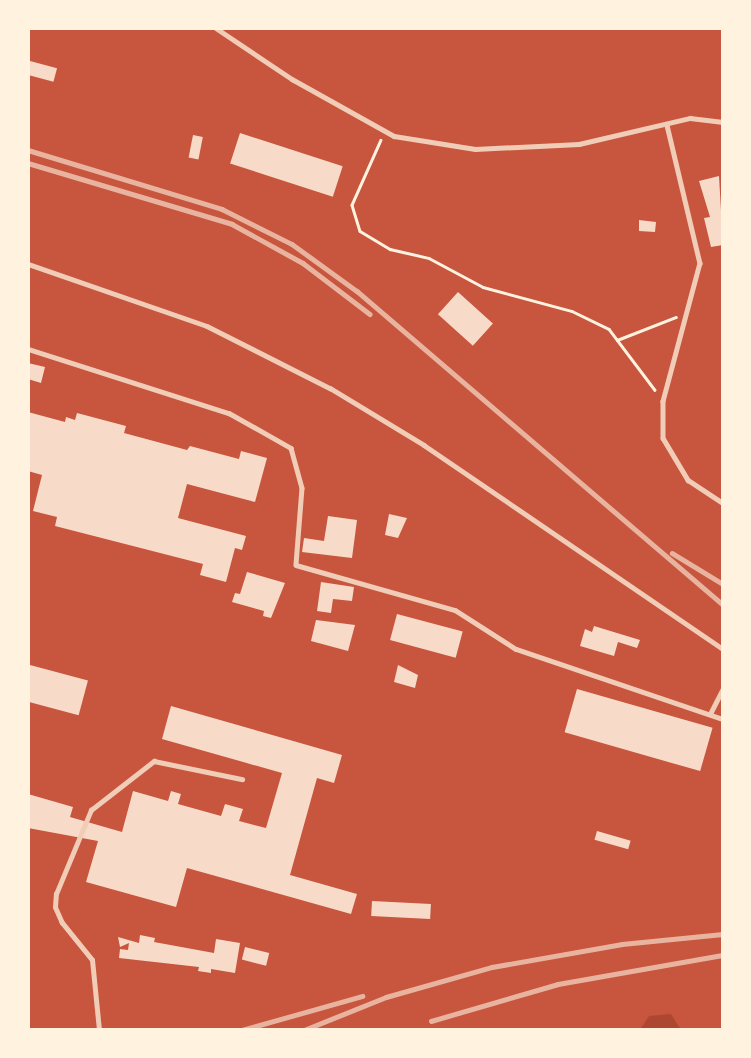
<!DOCTYPE html>
<style>
body{margin:0}
#map{position:relative;width:751px;height:1058px;overflow:hidden;background:#c8553d;font-family:"Work Sans",sans-serif}
div>[style]{position:absolute}
.green>*{inset:0;background:#ae4732}
.building>*{inset:0;background:#f7dbc8;transform-origin:0 0}
.path>*{height:2.5px;margin:-1.25px;padding:0 1.25px;transform-origin:1.25px;border-radius:1.25px;background:#fff3e0}
.service>*{height:4.5px;margin:-2.25px;padding:0 2.25px;transform-origin:2.25px;border-radius:2.25px;background:#f1ccb7}
.rail>*{height:4.5px;margin:-2.25px;padding:0 2.25px;transform-origin:2.25px;border-radius:2.25px;background:#e9b49f}
span{translate:-50% -50%;white-space:nowrap;text-align:center;line-height:1.15;-webkit-text-stroke:7px #fff3e0;paint-order:stroke}
.frame{position:absolute;inset:0;border:30px solid #fff3e0;pointer-events:none}
</style>
<div id="map">
<div class="green">
<i style="clip-path:polygon(671px 1014px,681px 1030px,640px 1030px,649px 1016px)"></i>
</div>
<div class="building">
<i style="left:30px;top:61px;width:28px;height:14px;rotate:15deg"></i>
<i style="left:240px;top:133px;width:108px;height:32px;rotate:18deg"></i>
<i style="left:193px;top:135px;width:10px;height:23px;rotate:11deg"></i>
<i style="clip-path:polygon(719px 176px,723px 245px,711px 247px,704px 218px,710px 217px,699px 181px)"></i>
<i style="clip-path:polygon(639px 220px,656px 222px,655px 232px,639px 231px)"></i>
<i style="left:458px;top:292px;width:47px;height:30px;rotate:42deg"></i>
<i style="clip-path:polygon(28px 363px,45px 367px,41px 383px,28px 379px)"></i>
<i style="clip-path:polygon(28px 412px,65px 422px,66px 417px,75px 420px,77px 413px,126px 426px,124px 433px,187px 450px,190px 446px,239px 459px,241px 451px,267px 458px,255px 502px,187px 484px,178px 518px,246px 536px,242px 550px,235px 548px,226px 582px,200px 575px,203px 564px,55px 526px,57px 517px,33px 511px,42px 475px,28px 471px)"></i>
<i style="clip-path:polygon(389px 514px,407px 518px,398px 538px,385px 535px)"></i>
<i style="clip-path:polygon(328px 516px,357px 520px,352px 558px,302px 552px,304px 538px,324px 541px)"></i>
<i style="clip-path:polygon(247px 572px,285px 583px,271px 618px,263px 616px,264px 611px,232px 602px,235px 593px,240px 594px)"></i>
<i style="clip-path:polygon(321px 582px,354px 587px,352px 601px,333px 599px,331px 613px,317px 611px)"></i>
<i style="left:397px;top:614px;width:68px;height:27px;rotate:15deg"></i>
<i style="clip-path:polygon(316px 620px,355px 625px,348px 651px,311px 641px)"></i>
<i style="clip-path:polygon(594px 626px,640px 640px,637px 648px,618px 642px,614px 656px,580px 646px,585px 629px,592px 632px)"></i>
<i style="left:30px;top:665px;width:60px;height:36px;rotate:15deg"></i>
<i style="clip-path:polygon(398px 665px,418px 675px,415px 688px,394px 682px)"></i>
<i style="left:577px;top:689px;width:141px;height:45px;rotate:16deg"></i>
<i style="clip-path:polygon(171px 706px,342px 755px,334px 783px,317px 778px,290px 875px,357px 894px,351px 914px,187px 868px,176px 907px,86px 882px,98px 841px,28px 828px,28px 794px,73px 807px,70px 817px,122px 832px,133px 791px,168px 801px,171px 791px,181px 794px,178px 804px,221px 816px,225px 804px,243px 809px,239px 821px,266px 828px,282px 773px,162px 739px)"></i>
<i style="left:597px;top:831px;width:35px;height:9px;rotate:16deg"></i>
<i style="left:372px;top:901px;width:59px;height:15px;rotate:3deg"></i>
<i style="clip-path:polygon(140px 935px,155px 938px,154px 942px,214px 953px,216px 939px,240px 943px,235px 973px,211px 969px,211px 973px,198px 971px,199px 967px,119px 958px,120px 949px,128px 950px,129px 943px,120px 947px,118px 937px,139px 943px)"></i>
<i style="left:245px;top:947px;width:25px;height:13px;rotate:14deg"></i>
</div>
<div class="path">
<i style="left:381px;top:140px;width:71px;rotate:114deg"></i>
<i style="left:352px;top:205px;width:27px;rotate:73deg"></i>
<i style="left:360px;top:231px;width:35px;rotate:31deg"></i>
<i style="left:390px;top:249px;width:40px;rotate:13deg"></i>
<i style="left:429px;top:258px;width:61px;rotate:28.2deg"></i>
<i style="left:483px;top:287px;width:92px;rotate:15.1deg"></i>
<i style="left:572px;top:311px;width:41px;rotate:25.9deg"></i>
<i style="left:609px;top:329px;width:76px;rotate:53deg"></i>
<i style="left:617px;top:340px;width:63px;rotate:-21.3deg"></i>
</div>
<div class="service">
<i style="left:216px;top:28px;width:92px;rotate:33.9deg"></i>
<i style="left:292px;top:79px;width:117px;rotate:29.2deg"></i>
<i style="left:394px;top:136px;width:82px;rotate:9.1deg"></i>
<i style="left:475px;top:149px;width:104px;rotate:-2.8deg"></i>
<i style="left:579px;top:144px;width:114px;rotate:-13.2deg"></i>
<i style="left:690px;top:118px;width:33px;rotate:7deg"></i>
<i style="left:667px;top:125px;width:142px;rotate:76.6deg"></i>
<i style="left:700px;top:263px;width:143px;rotate:105deg"></i>
<i style="left:663px;top:401px;width:37px;rotate:90deg"></i>
<i style="left:663px;top:438px;width:49px;rotate:59.2deg"></i>
<i style="left:688px;top:480px;width:42px;rotate:33.3deg"></i>
<i style="left:28px;top:264px;width:189px;rotate:19.1deg"></i>
<i style="left:207px;top:326px;width:138px;rotate:26.8deg"></i>
<i style="left:330px;top:388px;width:110px;rotate:31.2deg"></i>
<i style="left:424px;top:445px;width:362px;rotate:34.3deg"></i>
<i style="left:28px;top:349px;width:211px;rotate:17.7deg"></i>
<i style="left:229px;top:413px;width:71px;rotate:29.4deg"></i>
<i style="left:291px;top:448px;width:41px;rotate:74.6deg"></i>
<i style="left:302px;top:488px;width:77px;rotate:94.5deg"></i>
<i style="left:296px;top:565px;width:165px;rotate:15.8deg"></i>
<i style="left:455px;top:610px;width:72px;rotate:32.6deg"></i>
<i style="left:516px;top:649px;width:219px;rotate:18.7deg"></i>
<i style="left:711px;top:712px;width:27px;rotate:-63deg"></i>
<i style="left:99px;top:1030px;width:70px;rotate:-95.7deg"></i>
<i style="left:92px;top:960px;width:48px;rotate:-129deg"></i>
<i style="left:62px;top:923px;width:17px;rotate:-114deg"></i>
<i style="left:55px;top:907px;width:13px;rotate:-86deg"></i>
<i style="left:56px;top:894px;width:91px;rotate:-67.4deg"></i>
<i style="left:91px;top:810px;width:80px;rotate:-37.9deg"></i>
<i style="left:154px;top:761px;width:90px;rotate:11.6deg"></i>
</div>
<div class="rail">
<i style="left:28px;top:150px;width:203px;rotate:16.9deg"></i>
<i style="left:222px;top:209px;width:78px;rotate:26.6deg"></i>
<i style="left:292px;top:244px;width:80px;rotate:35.9deg"></i>
<i style="left:357px;top:291px;width:482px;rotate:40.6deg"></i>
<i style="left:28px;top:163px;width:213px;rotate:16.6deg"></i>
<i style="left:232px;top:224px;width:81px;rotate:28.8deg"></i>
<i style="left:303px;top:263px;width:84px;rotate:37.3deg"></i>
<i style="left:672px;top:553px;width:60px;rotate:31.3deg"></i>
<i style="left:431px;top:1021px;width:132px;rotate:-16.2deg"></i>
<i style="left:558px;top:984px;width:168px;rotate:-10deg"></i>
<i style="left:242px;top:1030px;width:125px;rotate:-15.8deg"></i>
<i style="left:304px;top:1030px;width:88px;rotate:-21.9deg"></i>
<i style="left:386px;top:997px;width:110px;rotate:-15.8deg"></i>
<i style="left:492px;top:967px;width:132px;rotate:-10deg"></i>
<i style="left:622px;top:944px;width:101px;rotate:-5.7deg"></i>
</div>
<div class="frame"></div>
</div>
